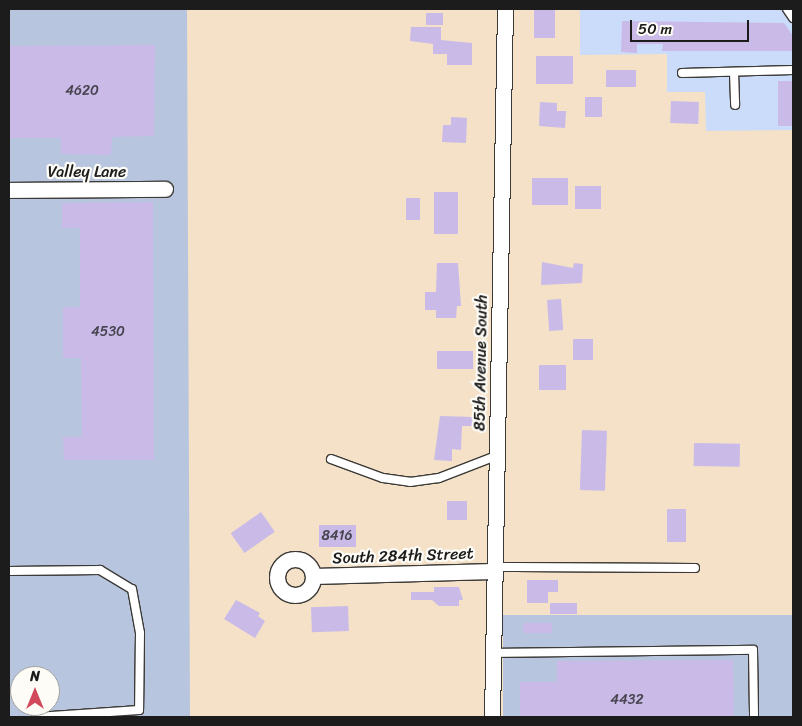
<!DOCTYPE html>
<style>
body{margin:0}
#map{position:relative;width:802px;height:726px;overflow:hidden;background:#f4e1c7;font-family:Sriracha,sans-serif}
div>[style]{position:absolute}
.built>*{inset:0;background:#cadcf9}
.industrial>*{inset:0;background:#b7c5de;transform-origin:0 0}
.building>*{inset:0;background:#c9bae8;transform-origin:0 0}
.roads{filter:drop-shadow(1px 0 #3c3a36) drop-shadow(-1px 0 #3c3a36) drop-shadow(0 1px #3c3a36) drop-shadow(0 -1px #3c3a36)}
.lane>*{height:8px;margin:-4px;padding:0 4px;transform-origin:4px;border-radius:4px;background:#fff}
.street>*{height:15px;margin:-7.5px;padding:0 7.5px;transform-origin:7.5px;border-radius:7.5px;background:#fff}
.street>.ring{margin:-7.5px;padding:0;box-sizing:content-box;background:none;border:15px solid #fff;border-radius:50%}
span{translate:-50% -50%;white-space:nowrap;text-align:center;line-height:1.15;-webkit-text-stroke:4.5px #fdfcf7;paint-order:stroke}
.number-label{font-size:14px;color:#47444f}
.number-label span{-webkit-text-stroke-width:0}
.street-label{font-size:16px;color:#1c1c1c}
.frame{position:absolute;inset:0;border:10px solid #1c1c1c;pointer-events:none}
.north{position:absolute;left:10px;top:666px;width:50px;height:50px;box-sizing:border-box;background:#fdfcf7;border:1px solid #a3a29f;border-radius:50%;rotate:0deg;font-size:14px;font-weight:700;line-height:20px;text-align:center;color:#1c1c1c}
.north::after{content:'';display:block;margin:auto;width:18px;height:22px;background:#d1495b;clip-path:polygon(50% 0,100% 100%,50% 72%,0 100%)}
.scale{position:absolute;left:630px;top:20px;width:119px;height:22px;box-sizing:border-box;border:2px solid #1c1c1c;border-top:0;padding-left:6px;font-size:15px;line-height:18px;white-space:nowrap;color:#1c1c1c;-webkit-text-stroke:4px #fdfcf7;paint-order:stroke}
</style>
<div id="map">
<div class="built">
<i style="clip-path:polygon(580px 9px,793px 9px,793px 130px,706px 131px,705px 92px,667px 92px,667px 54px,580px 55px)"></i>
</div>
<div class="industrial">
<i style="clip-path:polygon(evenodd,9px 9px,187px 9px,190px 717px,9px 717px,9px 9px,20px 676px,50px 676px,50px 706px,20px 706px,20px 676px)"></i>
<i style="left:793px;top:615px;width:102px;height:290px;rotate:90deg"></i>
</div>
<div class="building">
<i style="left:534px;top:9px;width:21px;height:29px"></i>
<i style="left:426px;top:13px;width:17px;height:12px"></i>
<i style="clip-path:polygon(622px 21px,784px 23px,793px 36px,793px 51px,662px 51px,663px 44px,637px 44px,637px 53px,621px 52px)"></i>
<i style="clip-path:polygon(411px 27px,441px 27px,441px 40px,472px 43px,472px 65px,447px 65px,447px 54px,433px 54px,433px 44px,410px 41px)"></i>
<i style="clip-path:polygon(155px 45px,154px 136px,112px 137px,111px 155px,61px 154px,61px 138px,9px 138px,9px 46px)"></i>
<i style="left:573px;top:56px;width:28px;height:37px;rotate:90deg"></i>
<i style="left:636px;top:70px;width:17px;height:30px;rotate:90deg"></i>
<i style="left:778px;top:81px;width:15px;height:45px"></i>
<i style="left:585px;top:97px;width:17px;height:20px"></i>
<i style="left:671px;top:101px;width:28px;height:22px;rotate:2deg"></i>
<i style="clip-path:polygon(540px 102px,557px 103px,557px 111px,566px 111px,565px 128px,539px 126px)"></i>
<i style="clip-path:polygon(451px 117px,467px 118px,466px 143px,442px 142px,443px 125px,451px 125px)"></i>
<i style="left:532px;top:178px;width:36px;height:27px"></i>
<i style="left:601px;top:186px;width:23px;height:26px;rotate:90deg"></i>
<i style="left:434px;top:192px;width:24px;height:42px"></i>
<i style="left:406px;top:198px;width:14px;height:22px"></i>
<i style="clip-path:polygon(153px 202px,154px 460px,64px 460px,63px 437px,82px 437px,81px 358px,63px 358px,63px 307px,80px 307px,80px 228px,62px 228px,62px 203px)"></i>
<i style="clip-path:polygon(542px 262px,573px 268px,574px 263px,583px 264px,582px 283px,541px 285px)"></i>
<i style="clip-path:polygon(437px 263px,458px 263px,461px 306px,457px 306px,456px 318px,436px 318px,436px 310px,425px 310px,425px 292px,436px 292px)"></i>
<i style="left:561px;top:299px;width:31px;height:14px;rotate:86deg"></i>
<i style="left:573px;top:339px;width:20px;height:21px"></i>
<i style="left:437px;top:351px;width:36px;height:18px"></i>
<i style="left:539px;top:365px;width:27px;height:25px"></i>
<i style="clip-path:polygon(440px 416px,473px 417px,472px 426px,462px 426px,461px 450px,452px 449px,452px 461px,434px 460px)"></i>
<i style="left:582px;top:430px;width:25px;height:60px;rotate:2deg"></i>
<i style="left:694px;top:443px;width:46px;height:23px;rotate:1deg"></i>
<i style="left:447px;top:501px;width:20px;height:19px"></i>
<i style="left:667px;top:509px;width:19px;height:33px"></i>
<i style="left:261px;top:512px;width:24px;height:37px;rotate:55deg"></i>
<i style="left:319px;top:525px;width:37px;height:22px"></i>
<i style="clip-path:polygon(527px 580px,558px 580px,558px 592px,548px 592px,548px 603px,527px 603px)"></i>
<i style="clip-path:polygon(434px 587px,459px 587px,463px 600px,459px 600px,459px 606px,439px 606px,432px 600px,411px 600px,411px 592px,434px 592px)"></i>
<i style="clip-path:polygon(236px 600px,260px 613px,258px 616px,265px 621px,255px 638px,224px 619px)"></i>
<i style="left:550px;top:603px;width:27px;height:11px"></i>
<i style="left:348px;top:606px;width:25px;height:37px;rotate:88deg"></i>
<i style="left:552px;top:623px;width:10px;height:29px;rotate:90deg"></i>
<i style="clip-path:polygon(733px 660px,734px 717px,520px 717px,520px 682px,557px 682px,557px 661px)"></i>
</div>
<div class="roads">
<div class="lane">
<i style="left:787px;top:9px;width:11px;rotate:56deg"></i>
<i style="left:734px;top:72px;width:33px;rotate:88deg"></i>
<i style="left:682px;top:73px;width:111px;rotate:-1.5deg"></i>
<i style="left:331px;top:459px;width:55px;rotate:20.1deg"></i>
<i style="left:383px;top:478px;width:27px;rotate:8deg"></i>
<i style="left:410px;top:482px;width:29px;rotate:-8deg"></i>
<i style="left:439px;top:478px;width:61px;rotate:-21.1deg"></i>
<i style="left:494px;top:567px;width:201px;rotate:0.3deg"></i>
<i style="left:9px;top:571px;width:91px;rotate:-0.6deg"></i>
<i style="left:100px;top:570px;width:37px;rotate:31deg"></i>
<i style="left:132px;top:589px;width:45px;rotate:79.7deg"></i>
<i style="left:140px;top:633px;width:77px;rotate:90.7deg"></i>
<i style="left:139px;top:710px;width:103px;rotate:176.1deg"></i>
<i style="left:492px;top:653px;width:261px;rotate:-0.7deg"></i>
<i style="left:753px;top:650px;width:67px;rotate:89.1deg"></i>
</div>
<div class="street">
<i style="left:9px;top:190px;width:156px;rotate:-0.4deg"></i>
<i class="ring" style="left:277px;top:559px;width:21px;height:21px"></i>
<i style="left:313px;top:576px;width:180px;rotate:-1.6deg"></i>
<i style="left:492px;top:717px;width:708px;rotate:-88.95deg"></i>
</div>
</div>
<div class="number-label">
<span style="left:82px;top:91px">4620</span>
<span style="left:108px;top:332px">4530</span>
<span style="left:337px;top:536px">8416</span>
<span style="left:627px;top:700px">4432</span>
</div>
<div class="street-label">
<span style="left:87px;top:172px">Valley Lane</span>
<span style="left:481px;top:363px;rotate:-89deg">85th Avenue South</span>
<span style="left:403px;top:556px;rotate:-2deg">South 284th Street</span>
</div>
<div class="frame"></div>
<div class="north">N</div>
<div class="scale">50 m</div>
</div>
